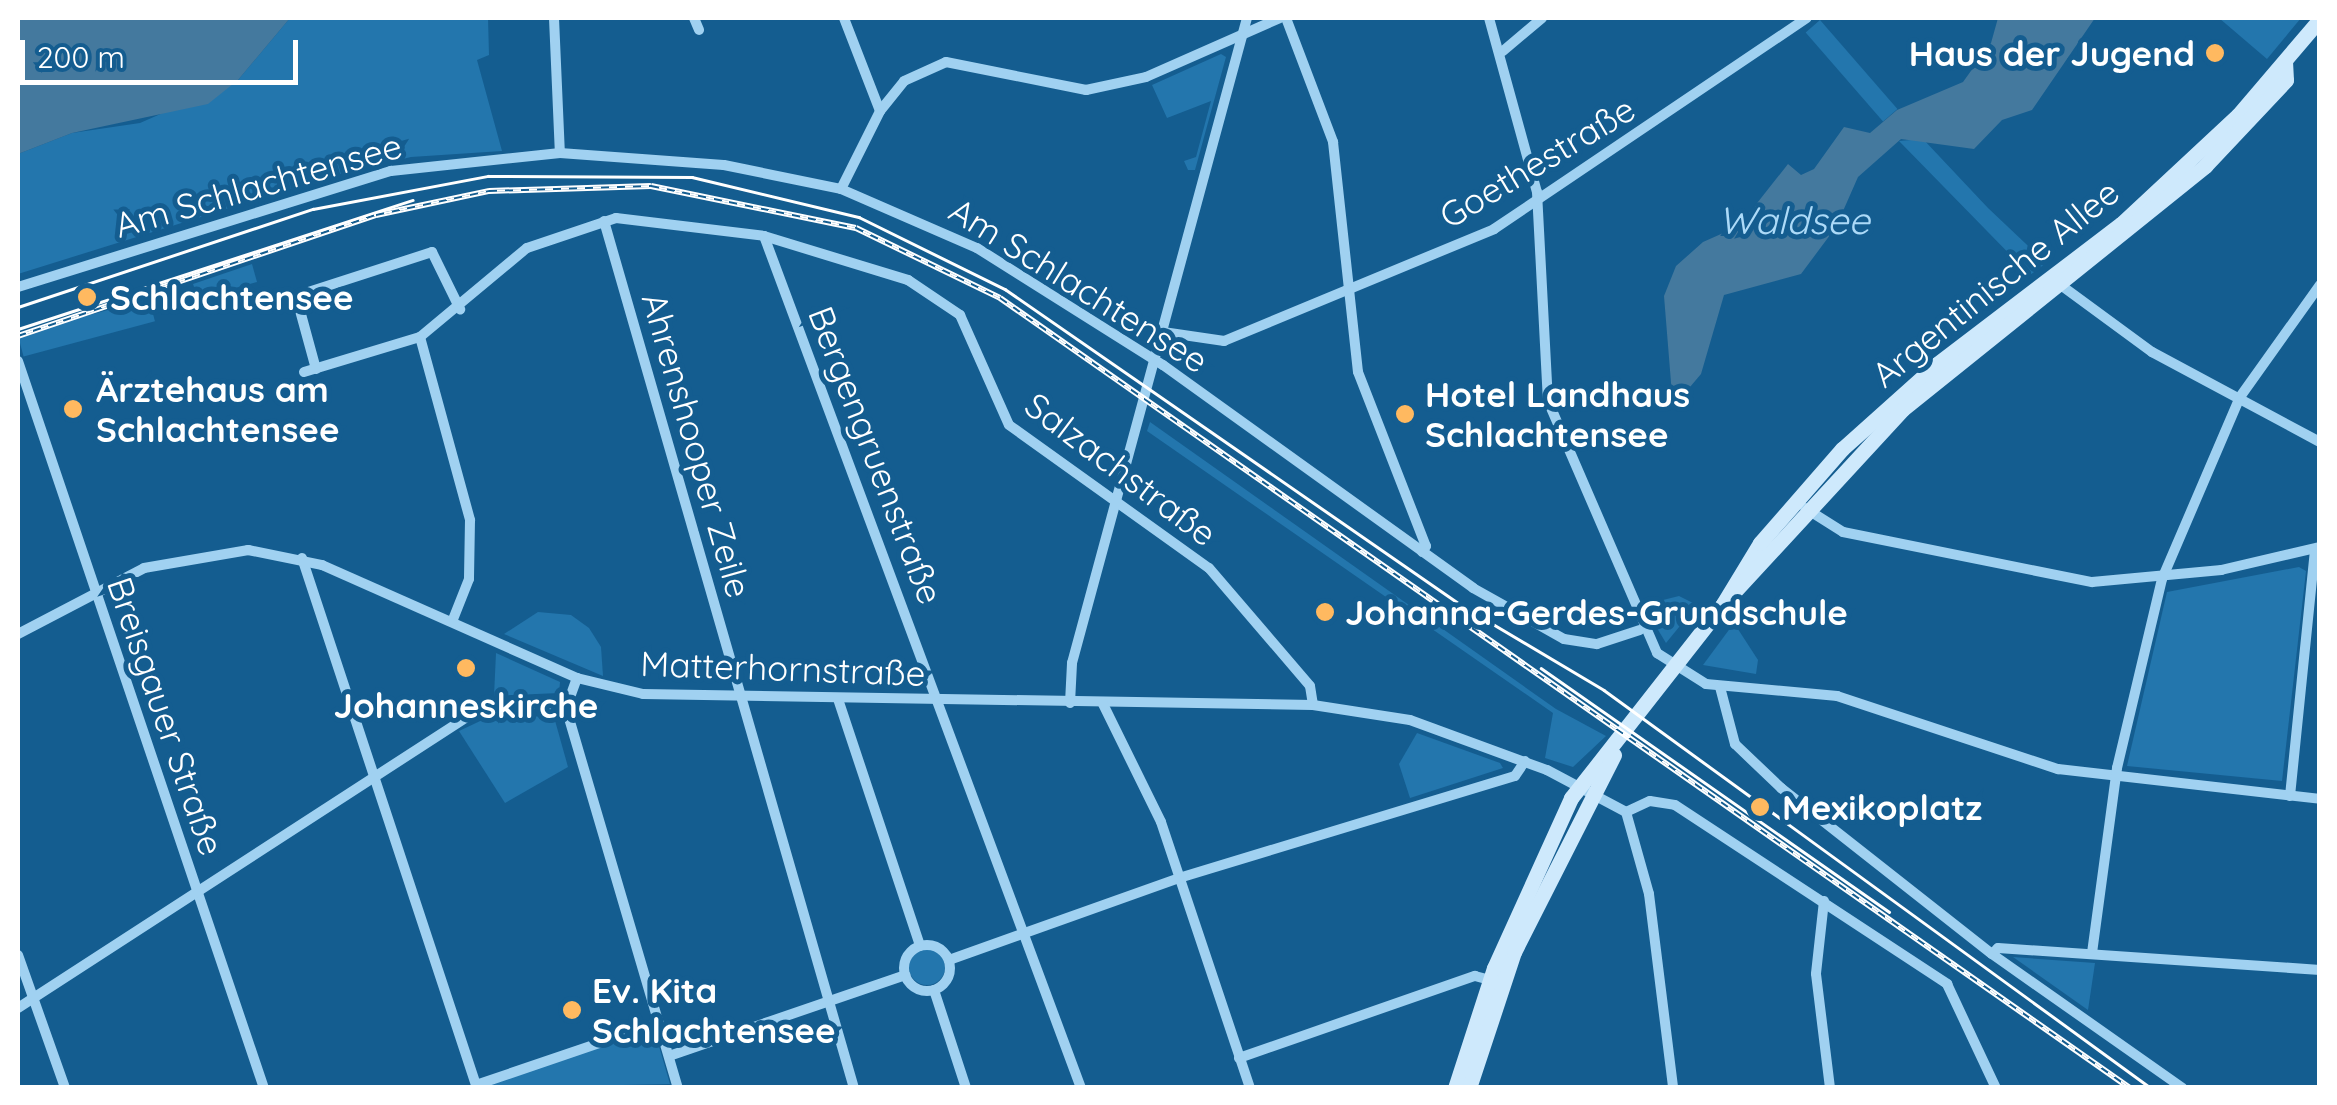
<!DOCTYPE html>
<meta charset="utf-8">
<style>
body{margin:0}
#map{position:relative;width:2337px;height:1105px;overflow:hidden;background:#145d90;font-family:Quicksand,sans-serif}
div>[style]{position:absolute}
.green>*{inset:0;background:#2376ad;transform-origin:0 0}
.round{border-radius:50%}
.water>*{inset:0;background:#44799e}
.street>*{height:10px;margin:-5px;padding:0 5px;transform-origin:5px;border-radius:5px;background:#a0d1f1}
.street>.ring{margin:-5px;padding:0;box-sizing:content-box;background:none;border:10px solid #a0d1f1;border-radius:50%}
.secondary>*{height:15px;margin:-7.5px;padding:0 7.5px;transform-origin:7.5px;border-radius:7.5px;background:#cee9fc}
.tram>*{height:2.5px;margin:-1.25px;padding:0 1.25px;transform-origin:1.25px;border-radius:1.25px;background:#fff}
.rail>*{height:6px;margin-top:-3px;transform-origin:0;background:repeating-linear-gradient(90deg,#145d90 0 8px,#fff 0 16px);box-sizing:border-box;border-block:2px solid #fff}
.dots>*{width:28px;height:28px;translate:-50% -50%;box-sizing:border-box;border:5px solid #145d90;border-radius:50%}
span{translate:-50% -50%;white-space:nowrap;text-align:center;line-height:1.15;-webkit-text-stroke:10px #145d90;paint-order:stroke}
.poi-label{font-size:35px;color:#fff;font-weight:700}
.right{translate:-100% -50%;text-align:right}
.left{translate:0 -50%;text-align:left}
.street-label{font-size:35px;color:#fff}
.water-label{font-size:38px;color:#acdaf8;font-style:italic}
.frame{position:absolute;inset:0;border:20px solid #fff;pointer-events:none}
.scale{position:absolute;left:20px;top:40px;width:278px;height:45px;box-sizing:border-box;border:5px solid #fff;border-top:0;padding-left:12px;font-size:30px;line-height:35px;white-space:nowrap;color:#fff;-webkit-text-stroke:8px #145d90;paint-order:stroke}
</style>
<div id="map">
<div class="green">
<i style="clip-path:polygon(290px 18px,488px 18px,489px 55px,477px 60px,502px 151px,411px 157px,332px 176px,18px 274px,18px 154px,72px 133px,140px 123px,238px 80px)"></i>
<i style="clip-path:polygon(2219px 18px,2301px 18px,2267px 59px)"></i>
<i style="left:1820px;top:20px;width:118px;height:19px;rotate:49deg"></i>
<i style="clip-path:polygon(1221px 54px,1226px 57px,1195px 170px,1188px 170px,1184px 161px,1196px 157px,1211px 101px,1167px 118px,1152px 85px)"></i>
<i style="clip-path:polygon(1923px 139px,1988px 208px,2046px 263px,2030px 275px,1899px 141px)"></i>
<i style="clip-path:polygon(252px 264px,257px 282px,198px 298px,193px 284px)"></i>
<i style="left:149px;top:299px;width:23px;height:136px;rotate:75deg"></i>
<i style="clip-path:polygon(1150px 422px,1556px 709px,1606px 736px,1573px 767px,1545px 758px,1553px 713px,1147px 431px)"></i>
<i style="clip-path:polygon(2299px 567px,2306px 571px,2282px 781px,2127px 766px,2167px 592px)"></i>
<i style="clip-path:polygon(1679px 596px,1697px 605px,1666px 643px,1643px 605px)"></i>
<i style="clip-path:polygon(538px 612px,571px 615px,589px 628px,601px 647px,603px 676px,504px 634px)"></i>
<i style="clip-path:polygon(1734px 623px,1758px 660px,1756px 674px,1703px 665px)"></i>
<i style="clip-path:polygon(496px 653px,560px 682px,559px 693px,494px 696px)"></i>
<i style="clip-path:polygon(493px 715px,554px 717px,568px 767px,505px 803px,459px 731px)"></i>
<i style="clip-path:polygon(1417px 733px,1500px 763px,1503px 768px,1410px 798px,1399px 764px)"></i>
<i class="round" style="left:909px;top:949px;width:36px;height:36px"></i>
<i style="clip-path:polygon(2013px 957px,2095px 963px,2088px 1010px)"></i>
<i style="clip-path:polygon(654px 1029px,670px 1084px,484px 1088px,486px 1085px)"></i>
</div>
<div class="water">
<i style="clip-path:polygon(18px 18px,290px 18px,238px 80px,208px 104px,72px 133px,18px 154px)"></i>
<i style="clip-path:polygon(1998px 18px,2095px 18px,2032px 110px,2002px 120px,1974px 149px,1901px 139px,1858px 177px,1836px 227px,1801px 274px,1724px 295px,1701px 374px,1673px 407px,1664px 296px,1676px 266px,1703px 242px,1739px 226px,1788px 164px,1801px 175px,1814px 169px,1844px 127px,1870px 133px,1897px 110px,1963px 82px,1991px 43px)"></i>
</div>
<div class="street">
<i style="left:554px;top:18px;width:135px;rotate:87.5deg"></i>
<i style="left:694px;top:18px;width:13px;rotate:67deg"></i>
<i style="left:1286px;top:18px;width:133px;rotate:69.2deg"></i>
<i style="left:1333px;top:142px;width:231px;rotate:83.8deg"></i>
<i style="left:1358px;top:372px;width:187px;rotate:68.7deg"></i>
<i style="left:1426px;top:546px;width:7px;rotate:124deg"></i>
<i style="left:1489px;top:18px;width:180px;rotate:74.6deg"></i>
<i style="left:1537px;top:192px;width:209px;rotate:87deg"></i>
<i style="left:1548px;top:401px;width:275px;rotate:66.6deg"></i>
<i style="left:1657px;top:653px;width:58px;rotate:32.3deg"></i>
<i style="left:1706px;top:684px;width:132px;rotate:5.2deg"></i>
<i style="left:1837px;top:696px;width:233px;rotate:18.3deg"></i>
<i style="left:2058px;top:769px;width:264px;rotate:6.5deg"></i>
<i style="left:1503px;top:51px;width:51px;rotate:-40.2deg"></i>
<i style="left:880px;top:111px;width:38px;rotate:-51deg"></i>
<i style="left:904px;top:81px;width:46px;rotate:-24.3deg"></i>
<i style="left:946px;top:62px;width:143px;rotate:11.3deg"></i>
<i style="left:1086px;top:90px;width:61px;rotate:-12.2deg"></i>
<i style="left:1146px;top:77px;width:146px;rotate:-23.8deg"></i>
<i style="left:841px;top:189px;width:87px;rotate:-63.4deg"></i>
<i style="left:880px;top:111px;width:100px;rotate:-111.2deg"></i>
<i style="left:604px;top:221px;width:902px;rotate:73.92deg"></i>
<i style="left:764px;top:236px;width:909px;rotate:69.59deg"></i>
<i style="left:2062px;top:286px;width:112px;rotate:36.3deg"></i>
<i style="left:2152px;top:352px;width:191px;rotate:28.2deg"></i>
<i style="left:18px;top:287px;width:391px;rotate:-17.3deg"></i>
<i style="left:391px;top:171px;width:170px;rotate:-6.1deg"></i>
<i style="left:560px;top:153px;width:164px;rotate:4.2deg"></i>
<i style="left:724px;top:165px;width:119px;rotate:11.6deg"></i>
<i style="left:841px;top:189px;width:148px;rotate:23.5deg"></i>
<i style="left:977px;top:248px;width:220px;rotate:32.2deg"></i>
<i style="left:1163px;top:365px;width:382px;rotate:35.7deg"></i>
<i style="left:1473px;top:588px;width:104px;rotate:29.3deg"></i>
<i style="left:1564px;top:639px;width:33px;rotate:9deg"></i>
<i style="left:1597px;top:644px;width:45px;rotate:-18deg"></i>
<i style="left:1163px;top:332px;width:62px;rotate:8.4deg"></i>
<i style="left:1224px;top:341px;width:292px;rotate:-22.5deg"></i>
<i style="left:1494px;top:229px;width:377px;rotate:-34deg"></i>
<i style="left:420px;top:337px;width:190px;rotate:74.7deg"></i>
<i style="left:470px;top:520px;width:59px;rotate:91deg"></i>
<i style="left:469px;top:579px;width:46px;rotate:111.6deg"></i>
<i style="left:18px;top:361px;width:767px;rotate:71.31deg"></i>
<i style="left:316px;top:369px;width:76px;rotate:-105.3deg"></i>
<i style="left:296px;top:296px;width:143px;rotate:-17.9deg"></i>
<i style="left:432px;top:252px;width:64px;rotate:63.8deg"></i>
<i style="left:304px;top:372px;width:121px;rotate:-16.8deg"></i>
<i style="left:420px;top:337px;width:139px;rotate:-39.8deg"></i>
<i style="left:527px;top:248px;width:94px;rotate:-18.6deg"></i>
<i style="left:616px;top:218px;width:149px;rotate:6.9deg"></i>
<i style="left:764px;top:236px;width:151px;rotate:17deg"></i>
<i style="left:908px;top:280px;width:63px;rotate:33.9deg"></i>
<i style="left:960px;top:315px;width:120px;rotate:66deg"></i>
<i style="left:1009px;top:425px;width:246px;rotate:35.6deg"></i>
<i style="left:1209px;top:568px;width:155px;rotate:49.4deg"></i>
<i style="left:1310px;top:686px;width:19px;rotate:81deg"></i>
<i style="left:1805px;top:508px;width:45px;rotate:32.3deg"></i>
<i style="left:1843px;top:532px;width:254px;rotate:11.4deg"></i>
<i style="left:2092px;top:582px;width:130px;rotate:-5.3deg"></i>
<i style="left:2221px;top:570px;width:102px;rotate:-13.1deg"></i>
<i style="left:302px;top:558px;width:558px;rotate:71.73deg"></i>
<i style="left:18px;top:634px;width:142px;rotate:-27.6deg"></i>
<i style="left:144px;top:568px;width:106px;rotate:-9.8deg"></i>
<i style="left:248px;top:550px;width:76px;rotate:11.5deg"></i>
<i style="left:322px;top:565px;width:279px;rotate:23.9deg"></i>
<i style="left:577px;top:678px;width:68px;rotate:13.6deg"></i>
<i style="left:643px;top:694px;width:670px;rotate:0.94deg"></i>
<i style="left:1313px;top:705px;width:98px;rotate:8.8deg"></i>
<i style="left:1410px;top:720px;width:146px;rotate:20.1deg"></i>
<i style="left:1547px;top:770px;width:89px;rotate:28deg"></i>
<i style="left:1626px;top:812px;width:85px;rotate:74.3deg"></i>
<i style="left:1649px;top:894px;width:195px;rotate:82.9deg"></i>
<i style="left:577px;top:678px;width:32px;rotate:110deg"></i>
<i style="left:566px;top:708px;width:396px;rotate:73.6deg"></i>
<i style="left:1720px;top:687px;width:59px;rotate:75.3deg"></i>
<i style="left:1735px;top:744px;width:64px;rotate:43.7deg"></i>
<i style="left:1781px;top:788px;width:268px;rotate:38.2deg"></i>
<i style="left:1992px;top:954px;width:233px;rotate:35.1deg"></i>
<i style="left:838px;top:699px;width:260px;rotate:71.6deg"></i>
<i style="left:1070px;top:703px;width:40px;rotate:-87.1deg"></i>
<i style="left:1072px;top:663px;width:668px;rotate:-74.82deg"></i>
<i style="left:1103px;top:704px;width:131px;rotate:63.8deg"></i>
<i style="left:1161px;top:822px;width:280px;rotate:71.5deg"></i>
<i style="left:2290px;top:796px;width:248px;rotate:-84.2deg"></i>
<i style="left:1626px;top:812px;width:26px;rotate:-25deg"></i>
<i style="left:1650px;top:801px;width:25px;rotate:9deg"></i>
<i style="left:1675px;top:805px;width:326px;rotate:33.3deg"></i>
<i style="left:1947px;top:984px;width:115px;rotate:64.8deg"></i>
<i style="left:1824px;top:901px;width:73px;rotate:96.3deg"></i>
<i style="left:1816px;top:974px;width:115px;rotate:83deg"></i>
<i class="ring" style="left:904px;top:945px;width:36px;height:36px"></i>
<i style="left:2092px;top:953px;width:187px;rotate:-82.3deg"></i>
<i style="left:2117px;top:768px;width:194px;rotate:-76.6deg"></i>
<i style="left:2162px;top:579px;width:198px;rotate:-66.8deg"></i>
<i style="left:2240px;top:397px;width:138px;rotate:-54.5deg"></i>
<i style="left:1992px;top:954px;width:8px;rotate:-45deg"></i>
<i style="left:1998px;top:948px;width:323px;rotate:3.9deg"></i>
<i style="left:18px;top:955px;width:141px;rotate:70.5deg"></i>
<i style="left:949px;top:960px;width:244px;rotate:-19.6deg"></i>
<i style="left:1179px;top:878px;width:351px;rotate:-16.9deg"></i>
<i style="left:1515px;top:776px;width:18px;rotate:-56deg"></i>
<i style="left:934px;top:990px;width:103px;rotate:71.9deg"></i>
<i style="left:18px;top:1008px;width:539px;rotate:-32.95deg"></i>
<i style="left:470px;top:715px;width:36px;rotate:-18deg"></i>
<i style="left:504px;top:704px;width:62px;rotate:3.7deg"></i>
<i style="left:669px;top:1056px;width:250px;rotate:-18.9deg"></i>
<i style="left:1239px;top:1058px;width:250px;rotate:-19.2deg"></i>
<i style="left:1475px;top:976px;width:16px;rotate:15deg"></i>
<i style="left:476px;top:1085px;width:192px;rotate:-18.8deg"></i>
</div>
<div class="secondary">
<i style="left:1723px;top:604px;width:71px;rotate:-58.8deg"></i>
<i style="left:1760px;top:543px;width:125px;rotate:-48.9deg"></i>
<i style="left:1842px;top:449px;width:127px;rotate:-41.8deg"></i>
<i style="left:1937px;top:364px;width:231px;rotate:-37.3deg"></i>
<i style="left:2121px;top:224px;width:160px;rotate:-43deg"></i>
<i style="left:2238px;top:115px;width:126px;rotate:-49.5deg"></i>
<i style="left:1455px;top:1088px;width:126px;rotate:-72deg"></i>
<i style="left:1494px;top:968px;width:187px;rotate:-65.6deg"></i>
<i style="left:1571px;top:798px;width:246px;rotate:-51.9deg"></i>
<i style="left:1723px;top:604px;width:265px;rotate:-47.3deg"></i>
<i style="left:1903px;top:409px;width:388px;rotate:-38.8deg"></i>
<i style="left:2205px;top:166px;width:118px;rotate:-46.7deg"></i>
<i style="left:2286px;top:80px;width:18px;rotate:-93deg"></i>
<i style="left:1469px;top:1088px;width:143px;rotate:-71.7deg"></i>
<i style="left:1514px;top:952px;width:221px;rotate:-63.1deg"></i>
</div>
<div class="tram">
<i style="left:18px;top:307px;width:311px;rotate:-18.4deg"></i>
<i style="left:313px;top:209px;width:178px;rotate:-10.7deg"></i>
<i style="left:488px;top:176px;width:204px;rotate:0.3deg"></i>
<i style="left:692px;top:177px;width:172px;rotate:13.5deg"></i>
<i style="left:859px;top:217px;width:163px;rotate:26.3deg"></i>
<i style="left:1005px;top:289px;width:555px;rotate:34.72deg"></i>
<i style="left:1461px;top:605px;width:166px;rotate:30.7deg"></i>
<i style="left:1604px;top:690px;width:676px;rotate:36.04deg"></i>
<i style="left:18px;top:329px;width:415px;rotate:-18.1deg"></i>
<i style="left:1541px;top:668px;width:425px;rotate:35deg"></i>
</div>
<div class="rail">
<i style="left:18px;top:336px;width:378px;rotate:-18.7deg"></i>
<i style="left:376px;top:215px;width:116px;rotate:-12deg"></i>
<i style="left:489px;top:191px;width:162px;rotate:-1.8deg"></i>
<i style="left:651px;top:186px;width:209px;rotate:11.6deg"></i>
<i style="left:856px;top:228px;width:160px;rotate:25.9deg"></i>
<i style="left:1000px;top:298px;width:1379px;rotate:34.96deg"></i>
</div>
<div class="dots">
<i style="left:2215px;top:53px;background:#ffb960"></i>
<i style="left:87px;top:297px;background:#ffb960"></i>
<i style="left:73px;top:409px;background:#ffb960"></i>
<i style="left:1405px;top:414px;background:#ffb960"></i>
<i style="left:1325px;top:612px;background:#ffb960"></i>
<i style="left:466px;top:668px;background:#ffb960"></i>
<i style="left:1760px;top:807px;background:#ffb960"></i>
<i style="left:572px;top:1010px;background:#ffb960"></i>
</div>
<div class="poi-label">
<span class="right" style="left:2195px;top:53px">Haus der Jugend</span>
<span class="left" style="left:110px;top:297px">Schlachtensee</span>
<span class="left" style="left:96px;top:409px">Ärztehaus am<br>Schlachtensee</span>
<span class="left" style="left:1425px;top:414px">Hotel Landhaus<br>Schlachtensee</span>
<span class="left" style="left:1345px;top:612px">Johanna-Gerdes-Grundschule</span>
<span style="left:466px;top:705px">Johanneskirche</span>
<span class="left" style="left:1782px;top:807px">Mexikoplatz</span>
<span class="left" style="left:592px;top:1010px">Ev. Kita<br>Schlachtensee</span>
</div>
<div class="street-label">
<span style="left:1537px;top:162px;rotate:-31deg">Goethestraße</span>
<span style="left:258px;top:185px;rotate:-16deg">Am Schlachtensee</span>
<span style="left:1995px;top:283px;rotate:-39deg">Argentinische Allee</span>
<span style="left:1079px;top:285px;rotate:32deg">Am Schlachtensee</span>
<span style="left:697px;top:445px;rotate:74deg">Ahrenshooper Zeile</span>
<span style="left:876px;top:455px;rotate:69deg">Bergengruenstraße</span>
<span style="left:1121px;top:469px;rotate:37deg">Salzachstraße</span>
<span style="left:783px;top:668px;rotate:2deg">Matterhornstraße</span>
<span style="left:166px;top:716px;rotate:71deg">Breisgauer Straße</span>
</div>
<div class="water-label">
<span style="left:1794px;top:221px">Waldsee</span>
</div>
<div class="frame"></div>
<div class="scale">200 m</div>
</div>
